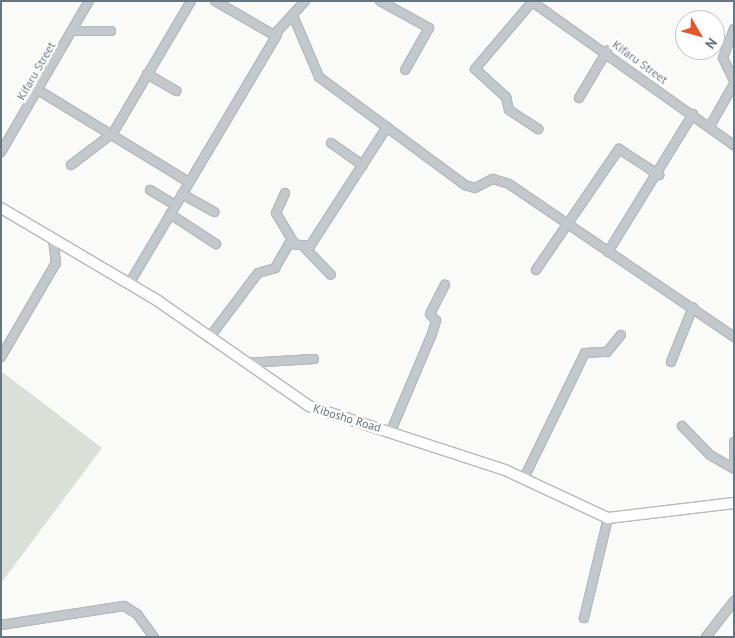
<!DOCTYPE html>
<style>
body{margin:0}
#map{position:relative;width:735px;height:638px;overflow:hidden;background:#fafaf8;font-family:"PT Sans",sans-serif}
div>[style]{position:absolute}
.green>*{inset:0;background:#dadfd7}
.roads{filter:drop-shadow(1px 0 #b5babe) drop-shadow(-1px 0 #b5babe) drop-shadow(0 1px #b5babe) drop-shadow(0 -1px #b5babe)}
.minor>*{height:8px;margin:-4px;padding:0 4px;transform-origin:4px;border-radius:4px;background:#c3c8cc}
.major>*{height:10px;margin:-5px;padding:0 5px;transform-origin:5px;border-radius:5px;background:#fff}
span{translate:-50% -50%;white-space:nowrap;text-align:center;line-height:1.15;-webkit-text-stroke:5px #fff;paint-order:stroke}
.street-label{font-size:12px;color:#657683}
.frame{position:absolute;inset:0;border:2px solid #657683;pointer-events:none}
.north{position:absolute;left:675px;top:10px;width:50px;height:50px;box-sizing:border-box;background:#fff;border:1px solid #c1c8cd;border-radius:50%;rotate:127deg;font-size:14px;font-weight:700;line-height:20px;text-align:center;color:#657683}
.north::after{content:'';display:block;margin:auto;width:18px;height:22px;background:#e4572e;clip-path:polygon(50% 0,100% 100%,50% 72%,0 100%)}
</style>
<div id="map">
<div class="green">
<i style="clip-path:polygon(1px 371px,102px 448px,1px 583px)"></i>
</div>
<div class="roads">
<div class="minor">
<i style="left:215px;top:1px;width:68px;rotate:30deg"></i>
<i style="left:274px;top:35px;width:46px;rotate:-47.6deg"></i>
<i style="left:380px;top:1px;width:56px;rotate:28.9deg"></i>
<i style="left:429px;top:28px;width:48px;rotate:119.7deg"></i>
<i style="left:531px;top:1px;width:249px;rotate:35.4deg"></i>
<i style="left:532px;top:2px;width:88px;rotate:130.4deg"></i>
<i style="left:475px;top:69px;width:42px;rotate:42.1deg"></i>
<i style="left:506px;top:97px;width:13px;rotate:77deg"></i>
<i style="left:509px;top:110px;width:35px;rotate:33deg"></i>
<i style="left:294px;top:18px;width:64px;rotate:67deg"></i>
<i style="left:319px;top:77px;width:182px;rotate:36.5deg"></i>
<i style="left:465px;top:185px;width:10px;rotate:17deg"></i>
<i style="left:475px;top:188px;width:20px;rotate:-27deg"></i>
<i style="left:493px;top:179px;width:17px;rotate:17deg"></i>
<i style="left:509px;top:184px;width:272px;rotate:34.2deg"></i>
<i style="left:734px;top:29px;width:31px;rotate:111deg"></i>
<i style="left:723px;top:58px;width:25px;rotate:64deg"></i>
<i style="left:72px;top:31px;width:39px"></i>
<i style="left:147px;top:74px;width:34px;rotate:30deg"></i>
<i style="left:38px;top:90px;width:177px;rotate:31.4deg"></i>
<i style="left:579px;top:98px;width:55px;rotate:-59.2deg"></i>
<i style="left:710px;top:126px;width:48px;rotate:-60.3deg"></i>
<i style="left:331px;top:143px;width:39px;rotate:35deg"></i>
<i style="left:1px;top:152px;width:175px;rotate:-59.8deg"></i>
<i style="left:71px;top:165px;width:53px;rotate:-37.3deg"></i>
<i style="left:113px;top:133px;width:153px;rotate:-59.4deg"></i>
<i style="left:150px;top:190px;width:29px;rotate:31deg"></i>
<i style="left:285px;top:193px;width:22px;rotate:114deg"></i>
<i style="left:276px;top:213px;width:35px;rotate:59deg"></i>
<i style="left:182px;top:194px;width:37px;rotate:29deg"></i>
<i style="left:170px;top:214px;width:55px;rotate:33.1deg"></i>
<i style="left:305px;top:248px;width:37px;rotate:46deg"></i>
<i style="left:608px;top:252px;width:162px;rotate:-58.4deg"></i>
<i style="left:536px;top:270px;width:147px;rotate:-55.6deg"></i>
<i style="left:619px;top:149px;width:48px;rotate:33deg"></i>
<i style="left:129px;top:284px;width:290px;rotate:-59.3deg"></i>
<i style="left:209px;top:338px;width:81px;rotate:-53deg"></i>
<i style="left:258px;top:273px;width:18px;rotate:-16deg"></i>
<i style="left:275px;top:268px;width:28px;rotate:-60deg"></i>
<i style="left:289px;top:244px;width:21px;rotate:5deg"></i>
<i style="left:310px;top:246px;width:142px;rotate:-57.1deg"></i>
<i style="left:1px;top:357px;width:109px;rotate:-59.7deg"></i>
<i style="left:56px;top:263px;width:24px;rotate:-97deg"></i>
<i style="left:671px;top:362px;width:59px;rotate:-68.2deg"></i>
<i style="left:246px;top:363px;width:68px;rotate:-3.4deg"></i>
<i style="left:682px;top:426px;width:40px;rotate:46deg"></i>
<i style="left:710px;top:455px;width:28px;rotate:30deg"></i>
<i style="left:391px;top:431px;width:105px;rotate:-67.1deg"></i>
<i style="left:432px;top:334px;width:14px;rotate:-73deg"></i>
<i style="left:436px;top:321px;width:9px;rotate:-131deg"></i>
<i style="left:430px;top:314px;width:33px;rotate:-63deg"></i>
<i style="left:734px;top:442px;width:25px;rotate:90deg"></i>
<i style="left:524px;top:478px;width:139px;rotate:-64deg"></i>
<i style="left:585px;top:353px;width:22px;rotate:-3deg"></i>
<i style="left:607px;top:352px;width:22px;rotate:-51deg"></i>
<i style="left:584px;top:618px;width:103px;rotate:-76.5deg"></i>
<i style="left:1px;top:625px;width:124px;rotate:-8.8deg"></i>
<i style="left:124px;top:606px;width:15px;rotate:32deg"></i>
<i style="left:137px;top:614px;width:29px;rotate:54deg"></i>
<i style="left:706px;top:637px;width:46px;rotate:-52.1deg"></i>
</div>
<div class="major">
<i style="left:1px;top:208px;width:182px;rotate:30.6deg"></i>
<i style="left:158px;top:301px;width:184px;rotate:34.8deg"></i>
<i style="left:309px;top:406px;width:206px;rotate:18.1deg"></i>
<i style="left:505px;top:470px;width:114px;rotate:25deg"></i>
<i style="left:608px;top:518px;width:127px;rotate:-6.8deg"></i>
</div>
</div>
<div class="street-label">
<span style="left:640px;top:62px;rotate:36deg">Kifaru Street</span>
<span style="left:36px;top:71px;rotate:-60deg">Kifaru Street</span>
<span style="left:347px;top:418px;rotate:17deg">Kibosho Road</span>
</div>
<div class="frame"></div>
<div class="north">N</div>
</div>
